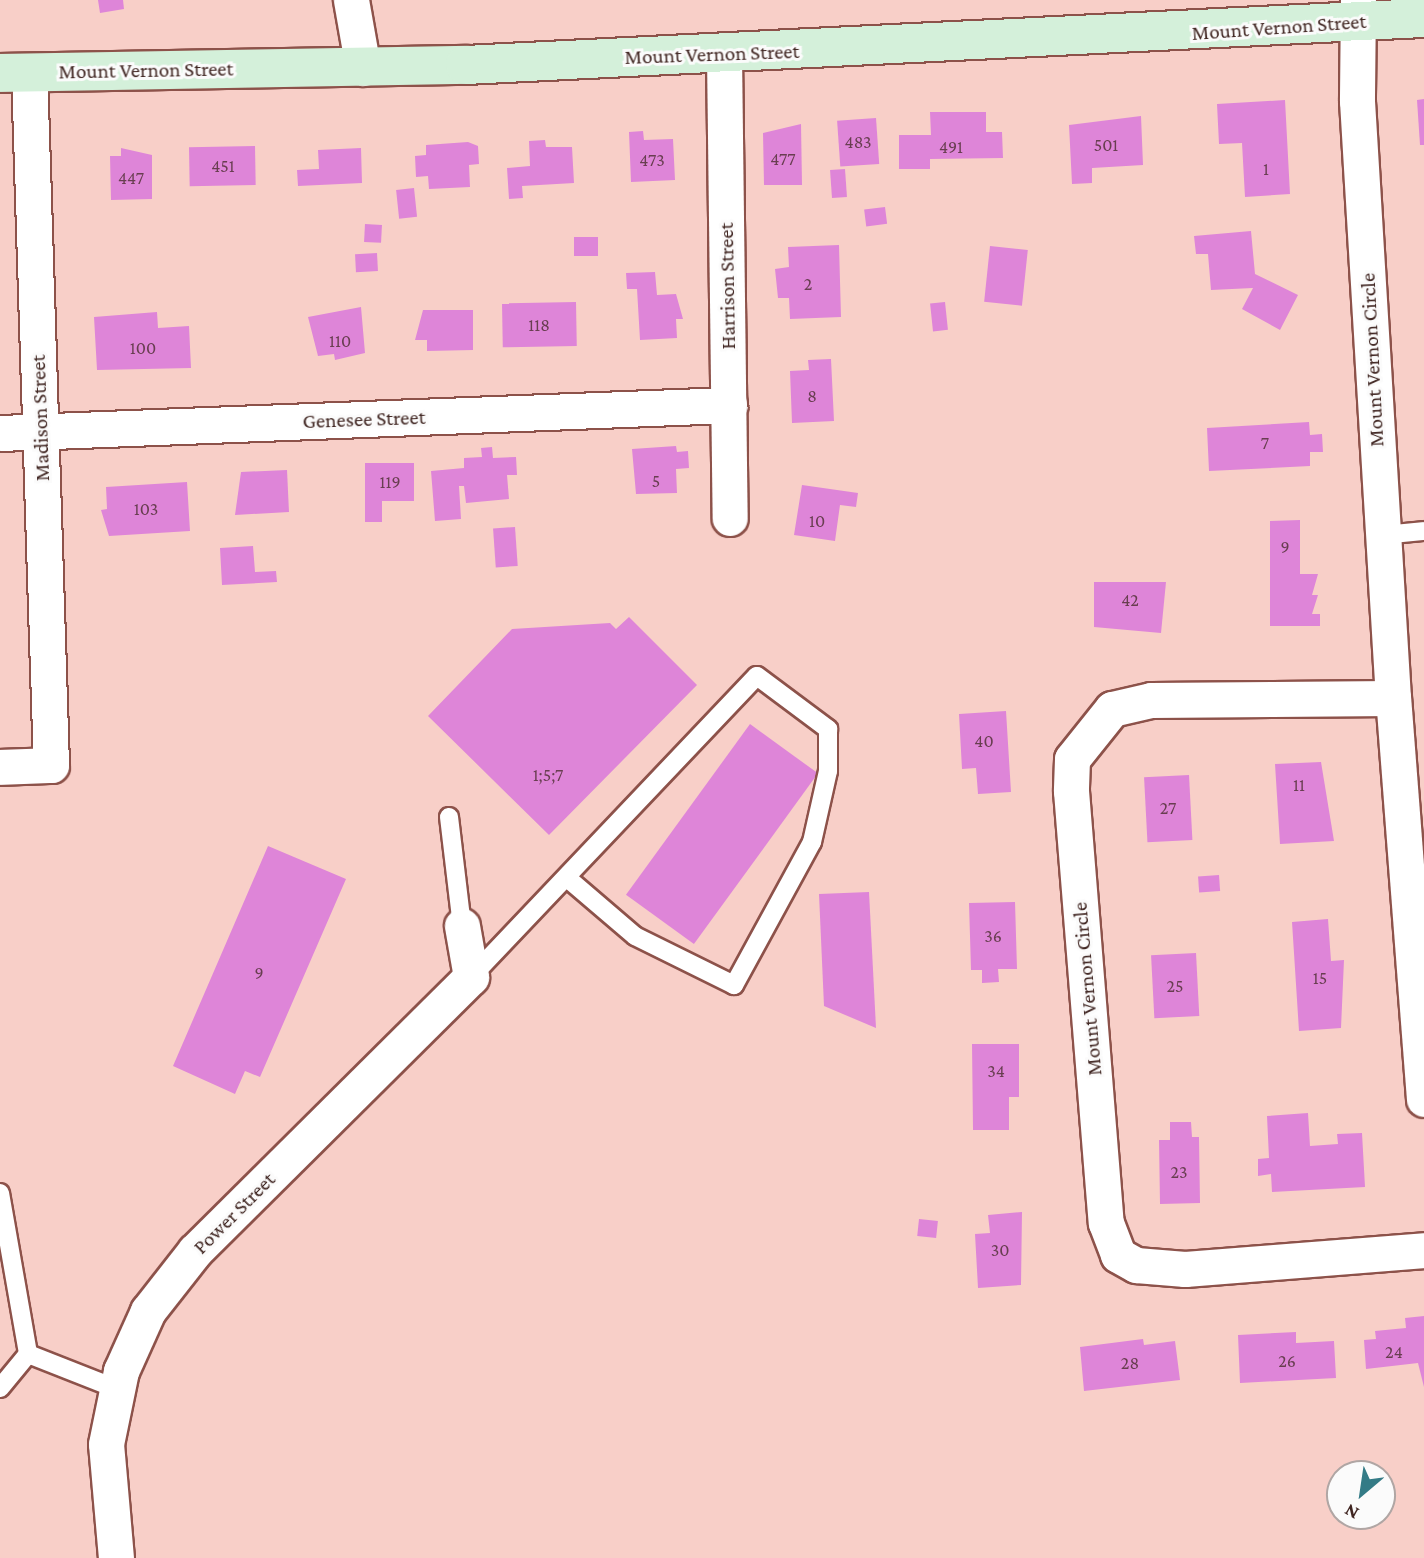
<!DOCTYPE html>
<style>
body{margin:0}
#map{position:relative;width:1424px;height:1558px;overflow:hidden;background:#f8cfc8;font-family:"Crimson Pro",serif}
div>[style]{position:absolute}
.building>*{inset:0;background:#de85d8;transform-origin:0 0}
.roads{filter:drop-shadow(2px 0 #8d524a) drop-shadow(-2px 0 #8d524a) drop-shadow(0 2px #8d524a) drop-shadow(0 -2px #8d524a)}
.lane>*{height:18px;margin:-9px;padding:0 9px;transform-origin:9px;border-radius:9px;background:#fff}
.street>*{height:35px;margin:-17.5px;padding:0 17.5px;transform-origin:17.5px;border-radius:17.5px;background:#fff}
.secondary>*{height:38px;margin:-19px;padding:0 19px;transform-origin:19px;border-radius:19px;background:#d4f0da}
span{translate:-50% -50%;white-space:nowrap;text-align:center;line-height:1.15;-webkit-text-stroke:6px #fbfbfb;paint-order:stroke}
.number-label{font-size:18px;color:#683e50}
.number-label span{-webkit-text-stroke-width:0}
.street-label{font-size:21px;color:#402622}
.north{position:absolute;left:1326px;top:1460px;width:70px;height:70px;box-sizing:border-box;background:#fbfbfb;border:2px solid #b0a6a4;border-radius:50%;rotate:209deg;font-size:19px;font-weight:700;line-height:28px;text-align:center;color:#402622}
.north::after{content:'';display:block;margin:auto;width:24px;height:32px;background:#347b86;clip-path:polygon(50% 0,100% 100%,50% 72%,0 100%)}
</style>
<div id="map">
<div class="building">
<i style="clip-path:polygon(98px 0,123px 0,124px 9px,100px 13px)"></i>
<i style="clip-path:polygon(1424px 99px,1424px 145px,1420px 145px,1417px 100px)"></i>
<i style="clip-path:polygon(1285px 100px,1290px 194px,1245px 197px,1242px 143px,1219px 144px,1217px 104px)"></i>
<i style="clip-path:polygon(930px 112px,986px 112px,986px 132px,1002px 132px,1003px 158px,930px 159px,930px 169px,899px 169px,899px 135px,931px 135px)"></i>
<i style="clip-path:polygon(1141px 116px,1143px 165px,1092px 168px,1092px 183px,1072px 184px,1069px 125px)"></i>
<i style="left:876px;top:118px;width:46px;height:39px;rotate:86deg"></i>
<i style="clip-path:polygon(801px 124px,802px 185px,764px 185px,763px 133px)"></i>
<i style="clip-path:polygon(643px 131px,644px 140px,673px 139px,675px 180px,631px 182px,629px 132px)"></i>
<i style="clip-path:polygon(545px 140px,546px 147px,572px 147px,574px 183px,522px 186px,523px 198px,509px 199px,507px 168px,530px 166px,529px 141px)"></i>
<i style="clip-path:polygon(468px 142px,478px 146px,479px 164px,469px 165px,470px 187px,429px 189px,428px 176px,416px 177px,415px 156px,426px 155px,426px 145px)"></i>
<i style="left:255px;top:146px;width:39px;height:66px;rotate:89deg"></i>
<i style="clip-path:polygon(121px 148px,152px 155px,152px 199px,111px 200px,110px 156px,121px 156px)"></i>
<i style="clip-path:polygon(361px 148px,362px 183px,298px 186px,297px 170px,319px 169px,318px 150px)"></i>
<i style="left:845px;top:169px;width:28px;height:15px;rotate:86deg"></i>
<i style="left:414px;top:188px;width:29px;height:18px;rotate:84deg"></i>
<i style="left:885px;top:207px;width:17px;height:21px;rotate:83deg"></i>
<i style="left:365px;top:224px;width:17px;height:18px;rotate:3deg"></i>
<i style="clip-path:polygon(1251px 231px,1255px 274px,1298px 295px,1280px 330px,1242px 309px,1253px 288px,1211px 290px,1208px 254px,1196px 254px,1194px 236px)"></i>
<i style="left:574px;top:237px;width:24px;height:19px"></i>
<i style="clip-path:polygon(839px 245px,841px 317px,790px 319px,789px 298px,778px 298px,775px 269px,789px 267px,788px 247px)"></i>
<i style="left:990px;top:246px;width:38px;height:56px;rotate:6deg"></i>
<i style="left:377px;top:253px;width:18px;height:22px;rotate:87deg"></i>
<i style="clip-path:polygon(655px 272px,657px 295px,676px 294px,683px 319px,676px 319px,677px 338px,640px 340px,637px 289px,627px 289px,626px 273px)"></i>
<i style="left:576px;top:302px;width:44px;height:74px;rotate:89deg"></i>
<i style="left:945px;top:302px;width:28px;height:15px;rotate:84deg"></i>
<i style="clip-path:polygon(361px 307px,365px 353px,335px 360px,334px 354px,318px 356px,308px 317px)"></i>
<i style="clip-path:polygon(423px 310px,473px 310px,473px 350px,427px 351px,427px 340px,415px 340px)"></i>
<i style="clip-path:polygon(157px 312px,158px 328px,189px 326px,191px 368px,97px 370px,94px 317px)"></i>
<i style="clip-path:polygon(831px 359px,834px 421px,792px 423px,790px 371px,809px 370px,808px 360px)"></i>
<i style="clip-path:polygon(1309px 422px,1310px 435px,1322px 434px,1323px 452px,1310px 452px,1310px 466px,1209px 471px,1207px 428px)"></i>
<i style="clip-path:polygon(676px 446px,677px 452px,688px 451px,689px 468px,676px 469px,677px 493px,636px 494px,632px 449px)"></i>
<i style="clip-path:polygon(492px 447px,493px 458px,516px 457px,517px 475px,507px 475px,509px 499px,466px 503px,464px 486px,459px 486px,461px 519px,435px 521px,431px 471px,464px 468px,464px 458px,482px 457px,481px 448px)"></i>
<i style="clip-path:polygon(365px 463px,414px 463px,414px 501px,382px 501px,382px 522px,365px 522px)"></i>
<i style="clip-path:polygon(287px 470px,289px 512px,235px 515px,241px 472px)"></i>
<i style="clip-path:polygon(187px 482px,190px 531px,109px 536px,101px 510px,107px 509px,106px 487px)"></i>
<i style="clip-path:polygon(802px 485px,858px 493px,856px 507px,840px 505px,835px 541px,794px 535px)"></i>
<i style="clip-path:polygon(1300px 520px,1300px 574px,1318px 574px,1312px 595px,1318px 595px,1312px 614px,1320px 614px,1320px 626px,1270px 626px,1270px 521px)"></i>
<i style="left:515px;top:527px;width:39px;height:22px;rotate:86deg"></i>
<i style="clip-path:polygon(253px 546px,255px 572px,276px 571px,277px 582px,222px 585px,220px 548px)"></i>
<i style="clip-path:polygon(1094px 582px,1166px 582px,1161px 633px,1094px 627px)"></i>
<i style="clip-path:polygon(629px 617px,697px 685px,549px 835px,428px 716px,512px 629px,610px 623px,616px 629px)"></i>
<i style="clip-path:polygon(1006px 711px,1011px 792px,978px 794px,976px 768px,962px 769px,959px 714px)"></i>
<i style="left:750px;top:724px;width:84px;height:211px;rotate:36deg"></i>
<i style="clip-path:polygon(1321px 762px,1334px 841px,1280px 844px,1275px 764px)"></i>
<i style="left:1189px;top:775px;width:65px;height:45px;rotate:87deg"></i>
<i style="clip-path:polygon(268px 846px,346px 879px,260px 1077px,245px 1071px,235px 1094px,173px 1066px)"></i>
<i style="left:1219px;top:875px;width:16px;height:21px;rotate:86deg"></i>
<i style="clip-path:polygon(869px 892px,876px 1028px,824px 1006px,819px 894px)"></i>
<i style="clip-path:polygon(1015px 902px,1017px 969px,998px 969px,999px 982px,982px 983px,982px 970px,971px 970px,969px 903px)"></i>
<i style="clip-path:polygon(1328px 919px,1331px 961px,1344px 960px,1341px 1028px,1299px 1031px,1292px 922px)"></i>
<i style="left:1196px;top:953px;width:63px;height:45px;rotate:87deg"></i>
<i style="clip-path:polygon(972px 1044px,1019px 1044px,1019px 1097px,1009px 1097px,1009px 1130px,973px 1130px)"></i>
<i style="clip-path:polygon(1308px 1113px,1310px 1146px,1338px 1144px,1337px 1134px,1362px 1133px,1365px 1187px,1272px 1192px,1271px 1174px,1258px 1176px,1258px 1159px,1269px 1158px,1267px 1116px)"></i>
<i style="clip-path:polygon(1170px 1122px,1191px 1122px,1192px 1137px,1199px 1137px,1200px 1203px,1160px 1204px,1159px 1140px,1170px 1140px)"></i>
<i style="clip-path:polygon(1022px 1212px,1021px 1285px,978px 1288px,975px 1234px,990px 1233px,988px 1215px)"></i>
<i style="left:919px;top:1219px;width:19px;height:17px;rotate:6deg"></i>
<i style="clip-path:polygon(1424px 1316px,1424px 1387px,1418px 1363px,1366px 1369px,1364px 1340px,1376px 1339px,1375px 1331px,1406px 1328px,1405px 1318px)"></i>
<i style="clip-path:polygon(1296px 1332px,1296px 1343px,1334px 1341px,1336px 1378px,1240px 1383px,1238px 1335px)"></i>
<i style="clip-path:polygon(1143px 1339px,1144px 1345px,1175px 1341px,1180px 1380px,1084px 1391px,1080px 1347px)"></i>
</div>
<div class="roads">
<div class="lane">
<i style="left:1383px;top:535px;width:41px;rotate:-5.6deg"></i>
<i style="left:449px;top:817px;width:110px;rotate:83.2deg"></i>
<i style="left:471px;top:977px;width:415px;rotate:-46.5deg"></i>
<i style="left:757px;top:676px;width:89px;rotate:36.7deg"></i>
<i style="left:828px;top:729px;width:42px;rotate:90deg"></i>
<i style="left:828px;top:771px;width:73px;rotate:102.7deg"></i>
<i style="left:812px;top:842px;width:163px;rotate:118.6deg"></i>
<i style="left:734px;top:985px;width:110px;rotate:-153.7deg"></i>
<i style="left:635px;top:936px;width:89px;rotate:-139.5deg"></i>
<i style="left:0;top:1193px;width:163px;rotate:80.1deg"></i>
<i style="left:28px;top:1354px;width:44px;rotate:129.5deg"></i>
<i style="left:28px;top:1354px;width:96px;rotate:21.5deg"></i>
</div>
<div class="street">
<i style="left:351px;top:0;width:69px;rotate:80deg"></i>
<i style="left:1358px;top:0;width:101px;rotate:90.6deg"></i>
<i style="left:1357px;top:101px;width:598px;rotate:86.55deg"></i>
<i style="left:724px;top:54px;width:464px;rotate:89.3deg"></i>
<i style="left:0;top:433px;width:730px;rotate:-2.2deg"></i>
<i style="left:0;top:767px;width:51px;rotate:-2.2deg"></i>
<i style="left:51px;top:765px;width:694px;rotate:-91.82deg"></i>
<i style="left:1424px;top:1099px;width:402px;rotate:-94.4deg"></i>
<i style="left:1393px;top:698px;width:242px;rotate:179.5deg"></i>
<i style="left:1151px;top:700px;width:40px;rotate:167deg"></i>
<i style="left:1112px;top:709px;width:64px;rotate:128.7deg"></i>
<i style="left:1072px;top:759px;width:32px;rotate:92deg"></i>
<i style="left:1071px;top:791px;width:433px;rotate:85.4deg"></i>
<i style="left:1106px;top:1223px;width:34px;rotate:69deg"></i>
<i style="left:1118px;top:1255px;width:21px;rotate:29deg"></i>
<i style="left:1136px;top:1265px;width:49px;rotate:4.7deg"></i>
<i style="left:1185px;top:1269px;width:240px;rotate:-4.5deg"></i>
<i style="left:116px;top:1558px;width:114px;rotate:-95deg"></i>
<i style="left:106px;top:1444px;width:75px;rotate:-78.4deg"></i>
<i style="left:121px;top:1371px;width:66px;rotate:-65.8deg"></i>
<i style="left:148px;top:1311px;width:76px;rotate:-51.9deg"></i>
<i style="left:195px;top:1251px;width:389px;rotate:-44.8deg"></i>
<i style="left:471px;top:977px;width:52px;rotate:-100deg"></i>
</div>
<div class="secondary">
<i style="left:0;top:73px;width:465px;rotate:-1deg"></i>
<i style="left:465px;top:65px;width:960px;rotate:-2.81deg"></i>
</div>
</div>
<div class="number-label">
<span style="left:858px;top:142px">483</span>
<span style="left:1106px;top:145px">501</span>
<span style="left:951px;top:147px">491</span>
<span style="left:783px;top:159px">477</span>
<span style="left:652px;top:160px">473</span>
<span style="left:223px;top:166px">451</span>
<span style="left:1266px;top:169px">1</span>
<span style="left:131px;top:178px">447</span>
<span style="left:808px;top:284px">2</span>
<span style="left:539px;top:325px">118</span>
<span style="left:340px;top:341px">110</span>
<span style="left:143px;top:348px">100</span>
<span style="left:812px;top:396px">8</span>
<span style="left:1265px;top:443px">7</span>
<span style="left:656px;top:481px">5</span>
<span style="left:390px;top:482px">119</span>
<span style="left:146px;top:509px">103</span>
<span style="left:817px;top:521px">10</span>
<span style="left:1285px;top:547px">9</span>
<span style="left:1130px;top:600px">42</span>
<span style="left:984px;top:741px">40</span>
<span style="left:548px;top:775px">1;5;7</span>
<span style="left:1299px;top:785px">11</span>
<span style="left:1168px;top:808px">27</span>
<span style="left:993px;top:936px">36</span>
<span style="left:259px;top:973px">9</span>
<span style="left:1320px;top:978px">15</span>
<span style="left:1175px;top:986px">25</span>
<span style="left:996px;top:1071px">34</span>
<span style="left:1179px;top:1172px">23</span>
<span style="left:1000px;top:1250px">30</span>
<span style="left:1394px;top:1352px">24</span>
<span style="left:1287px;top:1361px">26</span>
<span style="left:1130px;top:1363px">28</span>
</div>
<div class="street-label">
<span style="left:1279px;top:27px;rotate:-4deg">Mount Vernon Street</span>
<span style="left:712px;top:54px;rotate:-2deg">Mount Vernon Street</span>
<span style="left:146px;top:70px;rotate:-1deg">Mount Vernon Street</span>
<span style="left:727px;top:286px;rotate:-91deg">Harrison Street</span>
<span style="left:1372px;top:360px;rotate:-93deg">Mount Vernon Circle</span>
<span style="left:40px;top:418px;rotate:-92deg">Madison Street</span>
<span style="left:364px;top:419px;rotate:-2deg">Genesee Street</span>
<span style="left:1087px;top:989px;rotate:-95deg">Mount Vernon Circle</span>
<span style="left:234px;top:1213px;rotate:-45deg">Power Street</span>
</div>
<div class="north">N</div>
</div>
